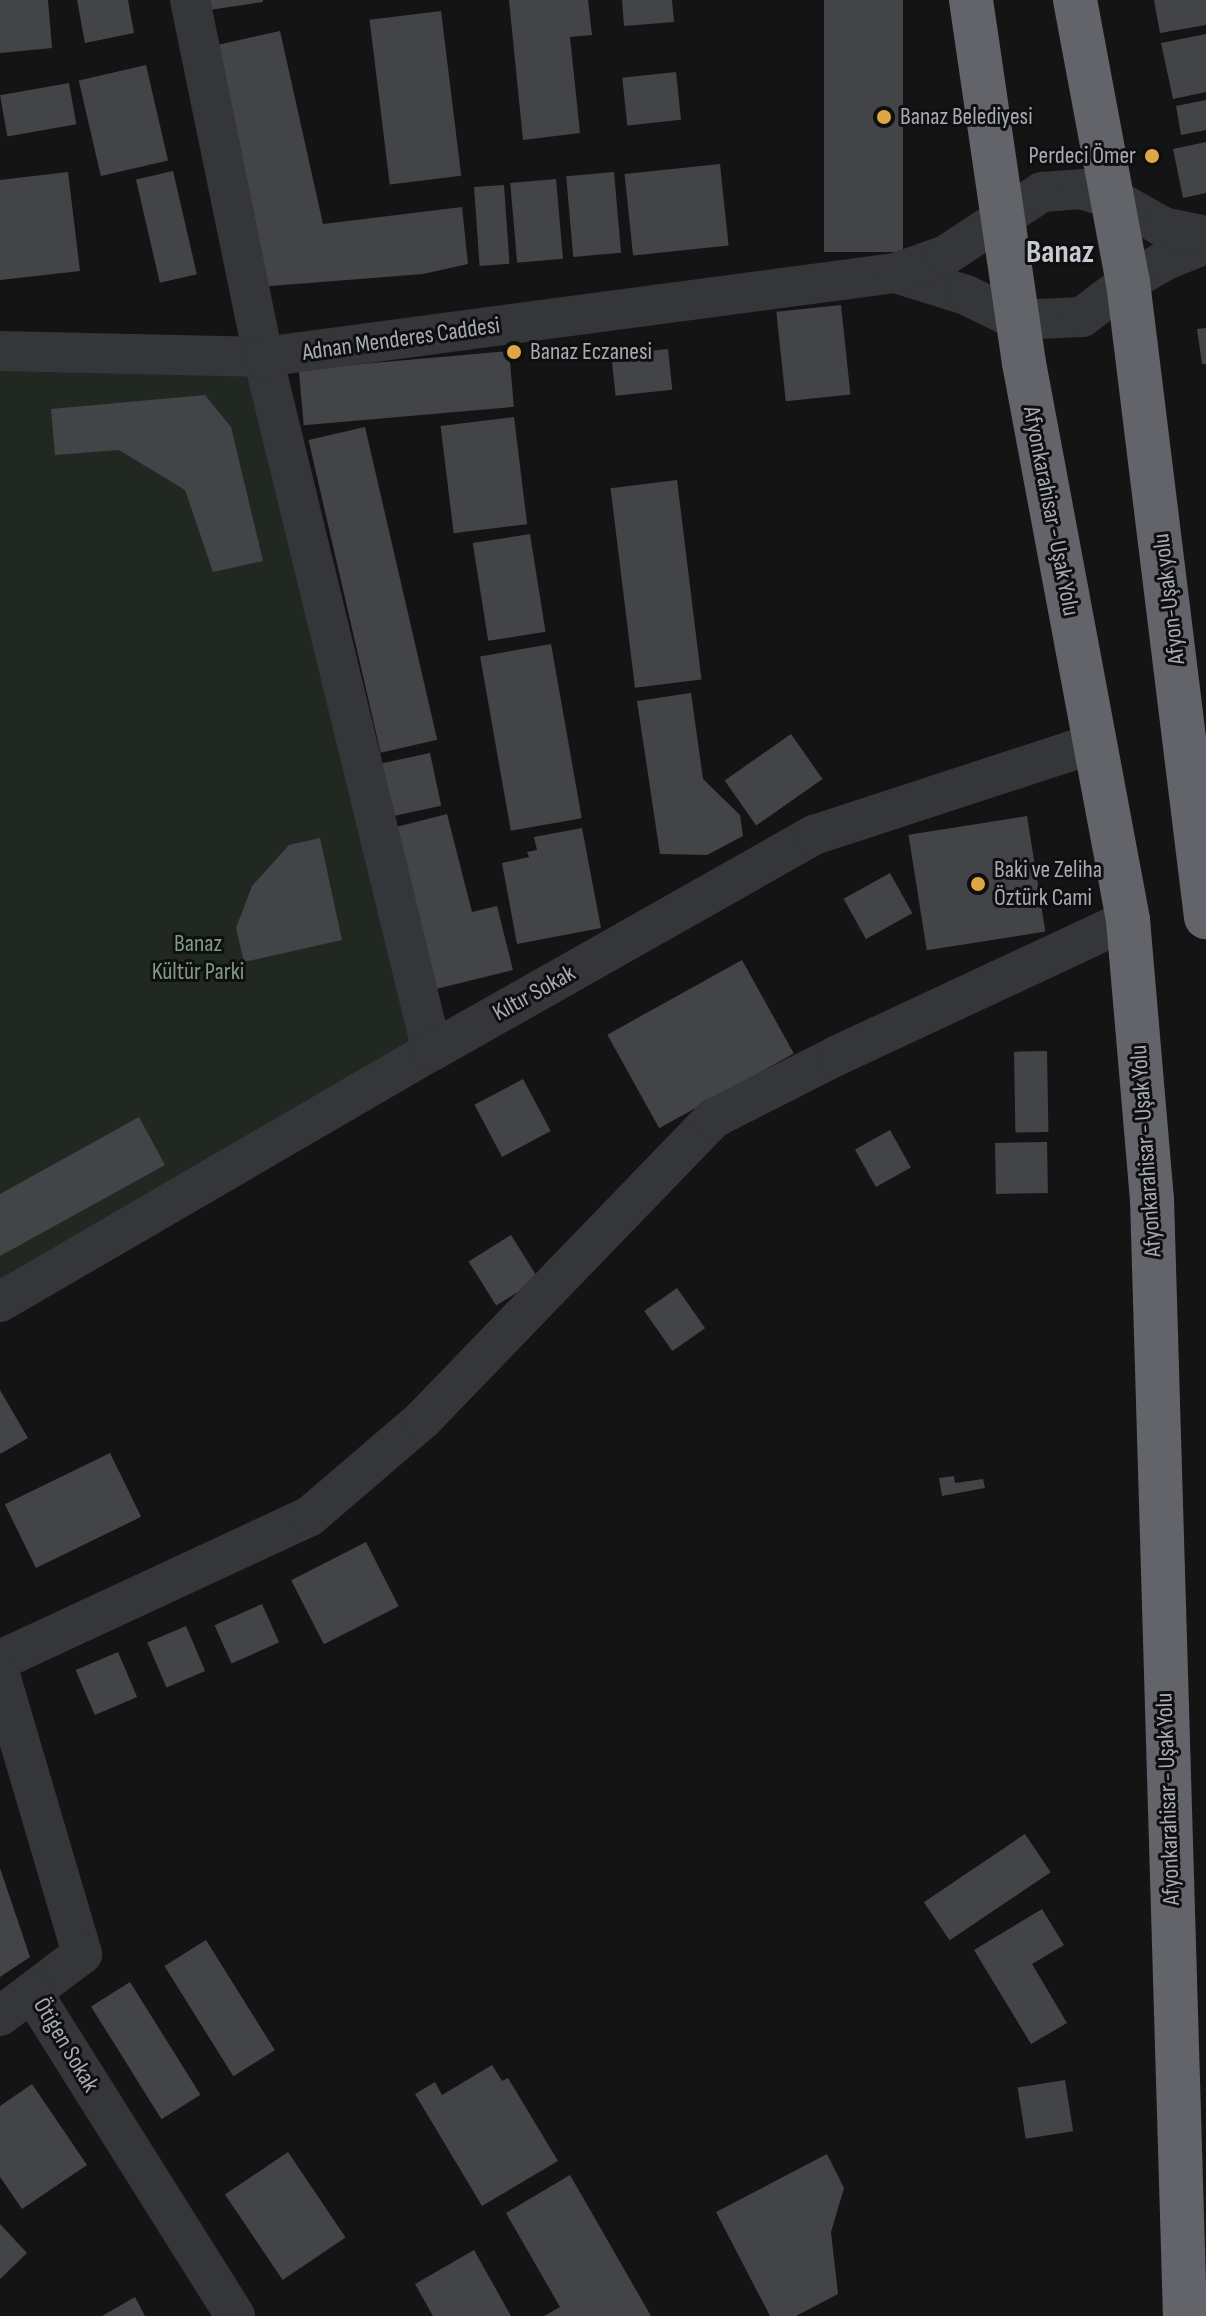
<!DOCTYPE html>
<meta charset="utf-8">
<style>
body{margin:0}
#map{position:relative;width:1206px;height:2316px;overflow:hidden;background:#141415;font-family:"Sofia Sans Condensed",sans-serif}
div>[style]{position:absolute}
.green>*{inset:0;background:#212821}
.building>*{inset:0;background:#434448;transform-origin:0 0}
.minor>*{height:40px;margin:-20px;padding:0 20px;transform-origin:20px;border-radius:20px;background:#35363a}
.highway>*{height:44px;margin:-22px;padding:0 22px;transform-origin:22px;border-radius:22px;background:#62646a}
.dots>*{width:22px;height:22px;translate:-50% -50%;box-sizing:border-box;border:4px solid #0f0f10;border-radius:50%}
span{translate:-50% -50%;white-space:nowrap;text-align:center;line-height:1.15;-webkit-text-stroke:6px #0f0f10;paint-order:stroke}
.poi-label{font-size:24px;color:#a7abb4}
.left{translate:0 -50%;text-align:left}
.right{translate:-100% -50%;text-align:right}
.street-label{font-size:24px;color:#a7abb4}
.park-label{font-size:24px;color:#809d81}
.district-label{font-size:32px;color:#c8cad1;font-weight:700}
</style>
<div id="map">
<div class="green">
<i style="clip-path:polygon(0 351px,263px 357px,424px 1056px,0 1302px)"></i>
</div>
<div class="building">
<i style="clip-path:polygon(0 0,48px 0,52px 48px,0 53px)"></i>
<i style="clip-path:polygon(77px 0,128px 0,134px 33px,85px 43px)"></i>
<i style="clip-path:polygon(194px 0,263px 0,263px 2px,196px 12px)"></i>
<i style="clip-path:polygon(509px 0,588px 0,592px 35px,570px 37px,580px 133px,523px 140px)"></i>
<i style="clip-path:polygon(622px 0,672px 0,674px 22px,624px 26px)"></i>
<i style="left:824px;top:0;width:79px;height:252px"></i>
<i style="clip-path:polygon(1154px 0,1206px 0,1206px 25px,1160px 33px)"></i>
<i style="left:441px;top:11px;width:166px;height:72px;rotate:83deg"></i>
<i style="clip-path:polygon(280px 31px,323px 224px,462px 207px,468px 264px,423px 274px,258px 287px,204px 48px)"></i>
<i style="clip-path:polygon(1206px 34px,1206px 92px,1173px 99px,1161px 43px)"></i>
<i style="left:146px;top:65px;width:98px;height:69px;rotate:77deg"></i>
<i style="left:676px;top:72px;width:48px;height:54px;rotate:84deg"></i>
<i style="left:69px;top:83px;width:42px;height:70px;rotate:80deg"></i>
<i style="clip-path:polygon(1206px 100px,1206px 130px,1181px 135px,1176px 106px)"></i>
<i style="clip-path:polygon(1206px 142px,1206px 193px,1183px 198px,1173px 149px)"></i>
<i style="left:720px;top:164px;width:82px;height:96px;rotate:84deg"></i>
<i style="left:173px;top:171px;width:106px;height:38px;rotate:77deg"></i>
<i style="clip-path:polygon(68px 172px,80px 271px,0 280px,0 180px)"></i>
<i style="left:614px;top:172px;width:81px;height:48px;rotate:85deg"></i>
<i style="left:556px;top:179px;width:80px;height:46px;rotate:85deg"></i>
<i style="left:504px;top:185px;width:79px;height:30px;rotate:86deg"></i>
<i style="left:841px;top:305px;width:90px;height:65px;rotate:84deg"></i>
<i style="clip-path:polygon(1206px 328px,1206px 364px,1202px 364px,1197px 329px)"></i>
<i style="left:668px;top:349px;width:41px;height:57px;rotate:84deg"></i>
<i style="left:509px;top:351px;width:56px;height:211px;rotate:85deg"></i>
<i style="clip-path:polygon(205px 395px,231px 427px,263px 561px,213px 572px,185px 490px,119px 450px,55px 455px,51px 409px)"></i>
<i style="left:514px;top:417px;width:108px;height:74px;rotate:83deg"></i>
<i style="left:365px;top:427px;width:321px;height:58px;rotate:77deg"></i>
<i style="left:677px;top:480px;width:201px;height:67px;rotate:83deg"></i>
<i style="left:530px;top:534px;width:99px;height:58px;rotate:81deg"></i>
<i style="left:551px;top:644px;width:177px;height:72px;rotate:80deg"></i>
<i style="clip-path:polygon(691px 693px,703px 779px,740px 815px,743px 836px,707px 855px,660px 854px,637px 701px)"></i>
<i style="left:791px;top:734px;width:55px;height:81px;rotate:55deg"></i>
<i style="left:430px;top:753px;width:54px;height:50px;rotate:78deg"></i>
<i style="clip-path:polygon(447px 814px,472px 912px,497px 906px,513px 970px,436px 989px,396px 827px)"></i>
<i style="left:1027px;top:816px;width:117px;height:120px;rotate:81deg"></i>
<i style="clip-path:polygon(582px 828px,601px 928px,517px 944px,502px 863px,529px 857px,527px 852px,537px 850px,534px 837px)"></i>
<i style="clip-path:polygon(320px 838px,342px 940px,244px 962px,236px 928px,252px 886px,289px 845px)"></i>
<i style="left:890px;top:873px;width:46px;height:53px;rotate:61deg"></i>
<i style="left:742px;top:960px;width:107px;height:154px;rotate:61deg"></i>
<i style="left:1047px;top:1051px;width:81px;height:33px;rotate:89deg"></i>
<i style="left:523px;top:1079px;width:59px;height:55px;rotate:62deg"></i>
<i style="clip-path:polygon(139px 1117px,165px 1165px,0 1256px,0 1194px)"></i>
<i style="left:890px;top:1130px;width:43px;height:40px;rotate:61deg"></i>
<i style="left:1047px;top:1142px;width:51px;height:52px;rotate:89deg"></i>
<i style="left:511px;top:1235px;width:52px;height:50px;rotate:58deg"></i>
<i style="left:677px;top:1288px;width:49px;height:40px;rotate:55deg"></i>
<i style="clip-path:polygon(0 1390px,28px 1438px,0 1454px)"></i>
<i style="left:110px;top:1453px;width:71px;height:117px;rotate:64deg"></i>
<i style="clip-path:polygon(954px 1476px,955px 1483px,983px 1479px,985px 1488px,942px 1496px,939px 1478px)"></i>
<i style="left:366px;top:1542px;width:72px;height:84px;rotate:63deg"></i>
<i style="left:262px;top:1604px;width:42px;height:52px;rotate:66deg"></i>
<i style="left:186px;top:1626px;width:49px;height:42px;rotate:67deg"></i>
<i style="left:118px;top:1652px;width:49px;height:46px;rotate:67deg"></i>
<i style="left:1025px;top:1834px;width:46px;height:122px;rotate:56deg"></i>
<i style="clip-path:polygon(0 1868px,30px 1957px,0 1977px)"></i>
<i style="clip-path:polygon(1042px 1909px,1064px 1945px,1032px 1964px,1067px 2023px,1031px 2044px,974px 1950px)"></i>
<i style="left:206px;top:1940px;width:130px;height:49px;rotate:58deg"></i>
<i style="left:130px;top:1982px;width:133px;height:46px;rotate:58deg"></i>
<i style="clip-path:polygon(492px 2065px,502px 2081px,508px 2078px,558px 2161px,482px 2206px,415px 2094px,435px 2082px,442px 2095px)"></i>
<i style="left:1065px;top:2080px;width:52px;height:48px;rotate:81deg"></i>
<i style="clip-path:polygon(32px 2084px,87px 2165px,22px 2209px,0 2177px,0 2106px)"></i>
<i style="left:288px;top:2152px;width:103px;height:76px;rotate:56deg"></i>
<i style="clip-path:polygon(827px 2154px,844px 2188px,831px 2232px,838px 2294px,796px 2316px,770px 2316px,716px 2212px)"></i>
<i style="clip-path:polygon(570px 2175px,651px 2316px,544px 2316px,560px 2307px,506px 2213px)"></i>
<i style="clip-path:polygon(0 2224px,27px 2253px,0 2279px)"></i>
<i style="clip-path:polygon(474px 2250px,511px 2316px,433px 2316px,415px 2284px)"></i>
<i style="clip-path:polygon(135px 2297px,145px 2316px,102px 2316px)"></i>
</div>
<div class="minor">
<i style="left:190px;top:0;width:364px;rotate:78.4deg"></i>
<i style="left:263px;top:357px;width:714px;rotate:76.31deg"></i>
<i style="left:895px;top:273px;width:74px;rotate:17.2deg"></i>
<i style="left:966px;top:295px;width:57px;rotate:26.1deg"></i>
<i style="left:1017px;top:320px;width:65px;rotate:-2.6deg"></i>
<i style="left:1082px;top:317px;width:58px;rotate:-37.3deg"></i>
<i style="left:1128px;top:282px;width:44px;rotate:-30.1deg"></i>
<i style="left:1166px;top:260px;width:43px;rotate:-21.8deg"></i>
<i style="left:0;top:351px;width:263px;rotate:1.3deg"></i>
<i style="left:263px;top:357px;width:638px;rotate:-7.57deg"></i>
<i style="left:895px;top:273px;width:54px;rotate:-19.4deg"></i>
<i style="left:946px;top:255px;width:115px;rotate:-33.3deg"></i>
<i style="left:1042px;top:192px;width:39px;rotate:-4deg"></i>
<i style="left:1081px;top:189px;width:34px;rotate:17deg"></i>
<i style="left:1114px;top:199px;width:56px;rotate:29.7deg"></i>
<i style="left:1163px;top:227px;width:44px;rotate:11.8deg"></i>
<i style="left:0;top:1302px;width:500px;rotate:-30.2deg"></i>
<i style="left:432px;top:1051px;width:439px;rotate:-29.5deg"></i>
<i style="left:814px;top:835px;width:296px;rotate:-18.1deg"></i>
<i style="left:0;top:1660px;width:342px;rotate:-24.9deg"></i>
<i style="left:310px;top:1516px;width:148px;rotate:-40.6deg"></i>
<i style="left:422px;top:1420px;width:420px;rotate:-46deg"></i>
<i style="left:714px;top:1118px;width:137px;rotate:-26.9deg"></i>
<i style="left:836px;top:1056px;width:322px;rotate:-25deg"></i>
<i style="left:0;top:1675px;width:291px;rotate:73.6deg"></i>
<i style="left:82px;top:1954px;width:63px;rotate:142.8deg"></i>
<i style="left:32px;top:1992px;width:382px;rotate:57.9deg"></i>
<i style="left:0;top:2016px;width:40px;rotate:-37deg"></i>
</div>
<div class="highway">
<i style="left:971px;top:0;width:367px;rotate:81.7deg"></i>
<i style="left:1024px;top:363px;width:567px;rotate:79.42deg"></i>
<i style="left:1128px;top:920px;width:280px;rotate:85.1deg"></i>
<i style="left:1152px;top:1199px;width:1117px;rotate:88.31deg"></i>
<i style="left:1075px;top:0;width:287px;rotate:79.4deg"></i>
<i style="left:1128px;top:282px;width:640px;rotate:83deg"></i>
</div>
<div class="dots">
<i style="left:884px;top:117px;background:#dea743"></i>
<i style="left:1152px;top:156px;background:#dea743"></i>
<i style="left:514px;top:352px;background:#dea743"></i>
<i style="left:978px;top:884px;background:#dea743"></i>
</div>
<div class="poi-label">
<span class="left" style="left:900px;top:117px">Banaz Belediyesi</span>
<span class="right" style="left:1136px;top:156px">Perdeci Ömer</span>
<span class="left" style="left:530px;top:352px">Banaz Eczanesi</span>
<span class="left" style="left:994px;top:884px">Baki ve Zeliha<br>Öztürk Cami</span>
</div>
<div class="street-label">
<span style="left:401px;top:339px;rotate:-8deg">Adnan Menderes Caddesi</span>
<span style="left:1051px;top:511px;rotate:79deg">Afyonkarahisar - Uşak Yolu</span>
<span style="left:1169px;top:599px;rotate:-97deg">Afyon-Uşak yolu</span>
<span style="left:534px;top:993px;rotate:-29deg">Kıltır Sokak</span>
<span style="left:1146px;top:1151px;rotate:-94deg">Afyonkarahisar - Uşak Yolu</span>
<span style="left:1168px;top:1799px;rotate:-92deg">Afyonkarahisar - Uşak Yolu</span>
<span style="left:66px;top:2045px;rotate:59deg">Ötigen Sokak</span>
</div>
<div class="park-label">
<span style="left:198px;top:958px">Banaz<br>Kültür Parki</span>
</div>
<div class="district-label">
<span style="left:1060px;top:253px">Banaz</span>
</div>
</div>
